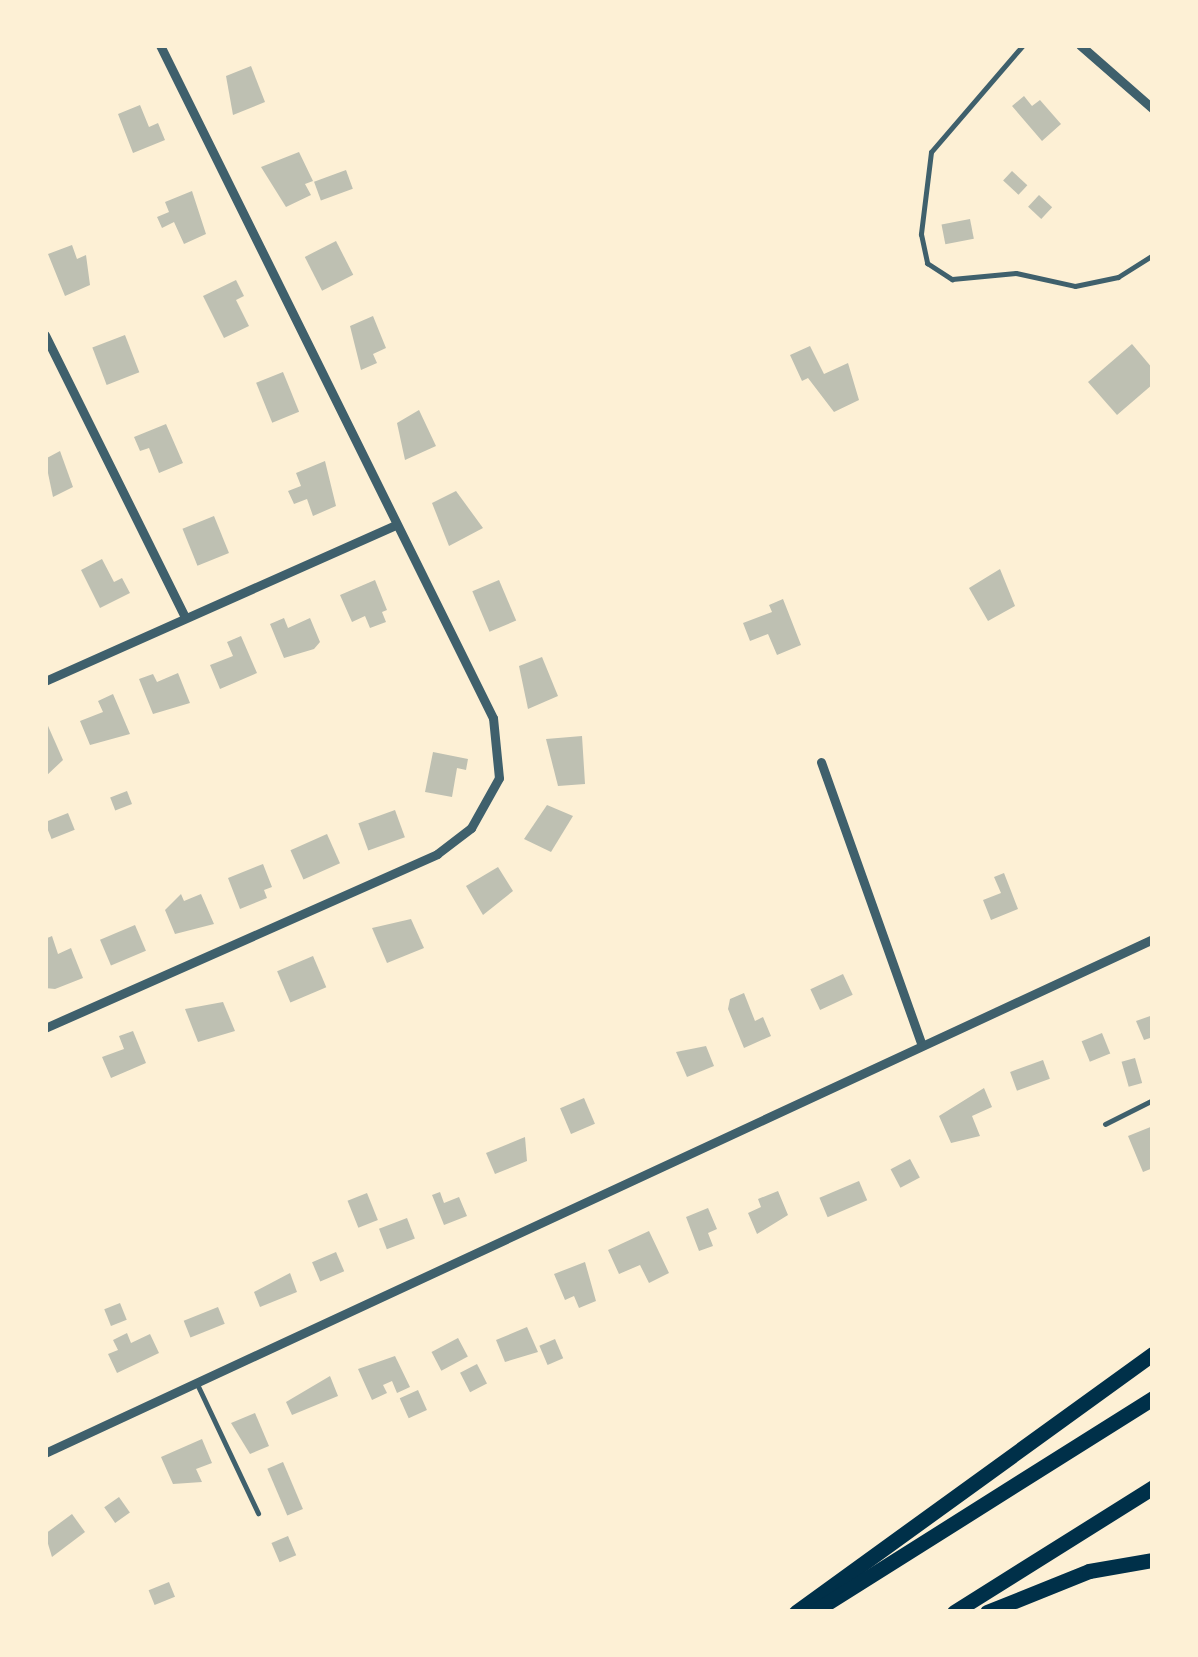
<!DOCTYPE html>
<style>
body{margin:0}
#map{position:relative;width:1198px;height:1657px;overflow:hidden;background:#fdf0d5;font-family:"Public Sans",sans-serif}
div>[style]{position:absolute}
.building>*{inset:0;background:#bec0b2;transform-origin:0 0}
.service>*{height:5px;margin:-2.5px;padding:0 2.5px;transform-origin:2.5px;border-radius:2.5px;background:#3f606c}
.minor>*{height:9px;margin:-4.5px;padding:0 4.5px;transform-origin:4.5px;border-radius:4.5px;background:#3f606c}
.motorway>*{height:15px;margin:-7.5px;padding:0 7.5px;transform-origin:7.5px;border-radius:7.5px;background:#003049}
span{translate:-50% -50%;white-space:nowrap;text-align:center;line-height:1.15;-webkit-text-stroke:10px #fdf0d5;paint-order:stroke}
.frame{position:absolute;inset:0;border:48px solid #fdf0d5;pointer-events:none}
</style>
<div id="map">
<div class="building">
<i style="clip-path:polygon(251px 66px,265px 102px,233px 115px,226px 76px)"></i>
<i style="clip-path:polygon(1024px 96px,1032px 106px,1040px 100px,1061px 124px,1042px 141px,1012px 106px)"></i>
<i style="clip-path:polygon(140px 105px,149px 127px,158px 123px,165px 140px,133px 153px,118px 114px)"></i>
<i style="clip-path:polygon(299px 152px,313px 181px,305px 184px,311px 195px,286px 207px,261px 167px)"></i>
<i style="left:346px;top:170px;width:20px;height:34px;rotate:70deg"></i>
<i style="left:1012px;top:171px;width:21px;height:13px;rotate:43deg"></i>
<i style="clip-path:polygon(192px 191px,206px 234px,184px 244px,174px 222px,162px 228px,157px 217px,169px 212px,165px 202px)"></i>
<i style="left:1039px;top:195px;width:18px;height:16px;rotate:43deg"></i>
<i style="left:970px;top:219px;width:20px;height:29px;rotate:79deg"></i>
<i style="left:336px;top:241px;width:38px;height:35px;rotate:63deg"></i>
<i style="clip-path:polygon(72px 245px,77px 259px,86px 255px,90px 285px,65px 296px,48px 254px)"></i>
<i style="clip-path:polygon(236px 280px,244px 296px,236px 300px,249px 326px,224px 338px,203px 296px)"></i>
<i style="clip-path:polygon(373px 316px,386px 348px,373px 354px,377px 363px,361px 370px,350px 326px)"></i>
<i style="left:125px;top:335px;width:40px;height:35px;rotate:69deg"></i>
<i style="clip-path:polygon(1132px 344px,1153px 369px,1153px 384px,1117px 415px,1088px 382px)"></i>
<i style="clip-path:polygon(810px 346px,824px 374px,848px 363px,859px 400px,834px 412px,808px 378px,802px 381px,790px 355px)"></i>
<i style="left:283px;top:372px;width:43px;height:29px;rotate:68deg"></i>
<i style="clip-path:polygon(419px 410px,436px 446px,405px 460px,397px 423px)"></i>
<i style="clip-path:polygon(166px 424px,183px 463px,159px 473px,149px 448px,140px 451px,134px 437px)"></i>
<i style="clip-path:polygon(60px 451px,73px 487px,53px 497px,45px 459px)"></i>
<i style="clip-path:polygon(325px 461px,336px 506px,313px 516px,307px 499px,294px 504px,288px 491px,301px 486px,296px 473px)"></i>
<i style="clip-path:polygon(456px 491px,483px 528px,449px 546px,432px 503px)"></i>
<i style="left:214px;top:516px;width:40px;height:34px;rotate:68deg"></i>
<i style="clip-path:polygon(102px 559px,114px 582px,122px 578px,130px 593px,100px 608px,81px 570px)"></i>
<i style="clip-path:polygon(1000px 569px,1015px 606px,988px 621px,969px 588px)"></i>
<i style="clip-path:polygon(375px 580px,387px 610px,382px 612px,386px 622px,370px 628px,365px 616px,352px 622px,340px 595px)"></i>
<i style="left:499px;top:580px;width:44px;height:29px;rotate:67deg"></i>
<i style="clip-path:polygon(783px 599px,801px 645px,777px 655px,768px 634px,750px 641px,743px 623px,772px 612px,769px 605px)"></i>
<i style="clip-path:polygon(284px 618px,288px 628px,310px 618px,320px 642px,314px 649px,284px 658px,270px 624px)"></i>
<i style="clip-path:polygon(241px 636px,257px 673px,220px 689px,210px 665px,233px 656px,227px 642px)"></i>
<i style="clip-path:polygon(542px 657px,558px 696px,528px 709px,519px 666px)"></i>
<i style="clip-path:polygon(178px 673px,190px 703px,153px 714px,139px 679px,153px 674px,157px 682px)"></i>
<i style="clip-path:polygon(113px 694px,130px 734px,90px 745px,80px 721px,103px 712px,98px 701px)"></i>
<i style="clip-path:polygon(45px 719px,63px 760px,45px 777px)"></i>
<i style="clip-path:polygon(582px 736px,585px 784px,558px 786px,546px 739px)"></i>
<i style="clip-path:polygon(433px 752px,468px 759px,466px 770px,457px 768px,452px 797px,425px 792px)"></i>
<i style="left:127px;top:791px;width:14px;height:18px;rotate:69deg"></i>
<i style="clip-path:polygon(547px 805px,573px 816px,551px 852px,524px 839px)"></i>
<i style="left:395px;top:810px;width:29px;height:39px;rotate:70deg"></i>
<i style="left:68px;top:813px;width:18px;height:25px;rotate:68deg"></i>
<i style="left:327px;top:834px;width:32px;height:40px;rotate:66deg"></i>
<i style="clip-path:polygon(263px 864px,272px 887px,264px 890px,267px 898px,240px 909px,228px 878px)"></i>
<i style="clip-path:polygon(498px 867px,513px 891px,483px 915px,466px 886px)"></i>
<i style="clip-path:polygon(1004px 873px,1018px 909px,991px 920px,983px 900px,1001px 893px,994px 877px)"></i>
<i style="clip-path:polygon(181px 894px,184px 901px,201px 894px,214px 924px,175px 934px,165px 910px)"></i>
<i style="clip-path:polygon(411px 919px,424px 948px,387px 963px,372px 928px)"></i>
<i style="left:135px;top:925px;width:28px;height:38px;rotate:67deg"></i>
<i style="clip-path:polygon(52px 936px,58px 954px,71px 948px,83px 978px,55px 989px,45px 988px,45px 939px)"></i>
<i style="left:313px;top:956px;width:34px;height:39px;rotate:67deg"></i>
<i style="left:843px;top:974px;width:23px;height:36px;rotate:65deg"></i>
<i style="clip-path:polygon(744px 993px,755px 1021px,763px 1017px,771px 1036px,744px 1048px,728px 1009px,730px 999px)"></i>
<i style="clip-path:polygon(223px 1002px,235px 1031px,198px 1042px,185px 1009px)"></i>
<i style="clip-path:polygon(1153px 1015px,1153px 1037px,1144px 1040px,1136px 1021px)"></i>
<i style="clip-path:polygon(133px 1031px,146px 1063px,111px 1078px,102px 1057px,124px 1049px,119px 1036px)"></i>
<i style="left:1102px;top:1033px;width:22px;height:22px;rotate:68deg"></i>
<i style="clip-path:polygon(706px 1046px,714px 1066px,687px 1077px,676px 1052px)"></i>
<i style="left:1135px;top:1058px;width:26px;height:14px;rotate:74deg"></i>
<i style="left:1043px;top:1060px;width:20px;height:35px;rotate:70deg"></i>
<i style="clip-path:polygon(984px 1088px,992px 1107px,972px 1116px,980px 1136px,951px 1143px,939px 1116px)"></i>
<i style="left:584px;top:1098px;width:28px;height:26px;rotate:67deg"></i>
<i style="clip-path:polygon(1153px 1126px,1153px 1168px,1143px 1172px,1128px 1136px)"></i>
<i style="clip-path:polygon(525px 1137px,527px 1161px,495px 1174px,486px 1153px)"></i>
<i style="left:910px;top:1159px;width:21px;height:22px;rotate:62deg"></i>
<i style="left:859px;top:1181px;width:21px;height:43px;rotate:67deg"></i>
<i style="clip-path:polygon(778px 1191px,788px 1215px,757px 1234px,748px 1213px,761px 1207px,758px 1199px)"></i>
<i style="clip-path:polygon(440px 1192px,444px 1203px,459px 1197px,467px 1216px,444px 1225px,432px 1195px)"></i>
<i style="left:367px;top:1193px;width:29px;height:21px;rotate:68deg"></i>
<i style="clip-path:polygon(708px 1208px,717px 1229px,708px 1233px,713px 1246px,699px 1251px,686px 1217px)"></i>
<i style="left:407px;top:1218px;width:22px;height:30px;rotate:69deg"></i>
<i style="clip-path:polygon(649px 1231px,669px 1273px,649px 1283px,640px 1265px,619px 1274px,608px 1250px)"></i>
<i style="left:336px;top:1252px;width:21px;height:26px;rotate:67deg"></i>
<i style="clip-path:polygon(585px 1262px,596px 1301px,579px 1308px,574px 1296px,565px 1300px,554px 1274px)"></i>
<i style="clip-path:polygon(290px 1273px,297px 1292px,260px 1307px,254px 1292px)"></i>
<i style="left:120px;top:1303px;width:18px;height:17px;rotate:68deg"></i>
<i style="left:218px;top:1307px;width:18px;height:37px;rotate:68deg"></i>
<i style="clip-path:polygon(527px 1327px,538px 1352px,505px 1362px,496px 1340px)"></i>
<i style="clip-path:polygon(127px 1333px,131px 1343px,150px 1334px,159px 1353px,117px 1373px,108px 1354px,118px 1350px,113px 1340px)"></i>
<i style="left:458px;top:1338px;width:21px;height:30px;rotate:62deg"></i>
<i style="left:555px;top:1339px;width:21px;height:17px;rotate:67deg"></i>
<i style="clip-path:polygon(395px 1356px,410px 1387px,397px 1393px,392px 1381px,383px 1385px,387px 1393px,372px 1400px,358px 1369px)"></i>
<i style="left:477px;top:1364px;width:22px;height:19px;rotate:63deg"></i>
<i style="clip-path:polygon(330px 1376px,338px 1396px,292px 1415px,286px 1402px)"></i>
<i style="left:418px;top:1390px;width:22px;height:20px;rotate:66deg"></i>
<i style="clip-path:polygon(255px 1413px,269px 1446px,250px 1454px,231px 1423px)"></i>
<i style="clip-path:polygon(202px 1439px,212px 1463px,196px 1469px,202px 1482px,173px 1484px,161px 1457px)"></i>
<i style="left:283px;top:1462px;width:51px;height:17px;rotate:67deg"></i>
<i style="left:119px;top:1497px;width:19px;height:18px;rotate:55deg"></i>
<i style="clip-path:polygon(72px 1514px,85px 1532px,52px 1557px,45px 1534px)"></i>
<i style="left:288px;top:1536px;width:21px;height:18px;rotate:67deg"></i>
<i style="left:169px;top:1582px;width:16px;height:22px;rotate:68deg"></i>
</div>
<div class="service">
<i style="left:1023px;top:45px;width:141px;rotate:130.7deg"></i>
<i style="left:931px;top:152px;width:83px;rotate:97deg"></i>
<i style="left:921px;top:234px;width:30px;rotate:78deg"></i>
<i style="left:927px;top:263px;width:30px;rotate:33deg"></i>
<i style="left:952px;top:279px;width:64px;rotate:-5.4deg"></i>
<i style="left:1016px;top:273px;width:60px;rotate:12.4deg"></i>
<i style="left:1075px;top:286px;width:44px;rotate:-11.8deg"></i>
<i style="left:1118px;top:277px;width:41px;rotate:-32.2deg"></i>
<i style="left:1105px;top:1124px;width:54px;rotate:-26.6deg"></i>
<i style="left:197px;top:1384px;width:143px;rotate:64.7deg"></i>
</div>
<div class="minor">
<i style="left:1080px;top:45px;width:97px;rotate:41.2deg"></i>
<i style="left:45px;top:335px;width:315px;rotate:63.6deg"></i>
<i style="left:45px;top:681px;width:384px;rotate:-24deg"></i>
<i style="left:821px;top:762px;width:300px;rotate:70.4deg"></i>
<i style="left:45px;top:1028px;width:429px;rotate:-23.9deg"></i>
<i style="left:437px;top:854px;width:43px;rotate:-37.4deg"></i>
<i style="left:471px;top:828px;width:57px;rotate:-60.8deg"></i>
<i style="left:499px;top:778px;width:60px;rotate:-95.7deg"></i>
<i style="left:493px;top:718px;width:751px;rotate:-116.33deg"></i>
<i style="left:45px;top:1453px;width:1221px;rotate:-24.89deg"></i>
</div>
<div class="motorway">
<i style="left:796px;top:1612px;width:440px;rotate:-35.9deg"></i>
<i style="left:813px;top:1612px;width:402px;rotate:-32.2deg"></i>
<i style="left:954px;top:1612px;width:235px;rotate:-32.1deg"></i>
<i style="left:987px;top:1612px;width:110px;rotate:-21.9deg"></i>
<i style="left:1089px;top:1571px;width:65px;rotate:-9.8deg"></i>
</div>
<div class="frame"></div>
</div>
